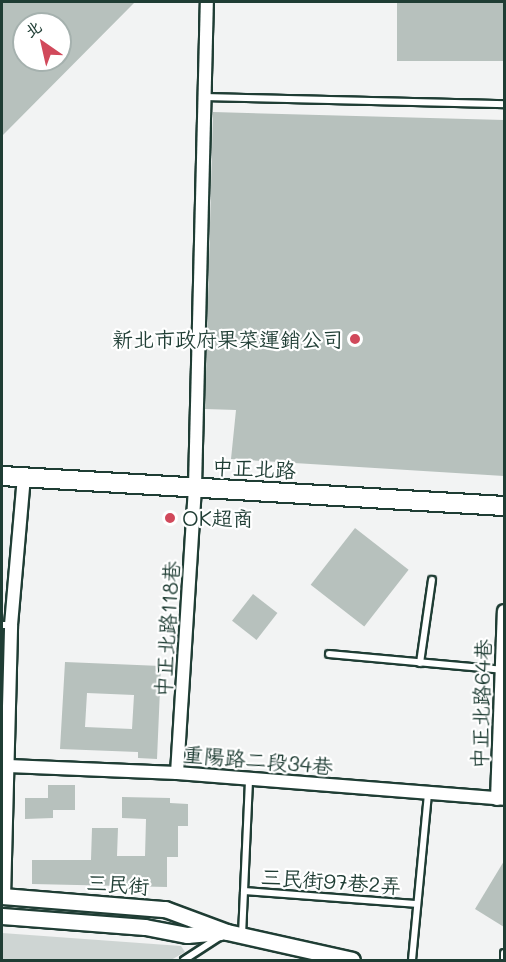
<!DOCTYPE html>
<meta charset="utf-8">
<style>
body{margin:0}
#map{position:relative;width:506px;height:962px;overflow:hidden;background:#f2f3f3;font-family:Mali,"LXGW WenKai TC",sans-serif}
div>[style]{position:absolute}
.green>*{inset:0;background:#ced5d3}
.building>*{inset:0;background:#b7c1bd;transform-origin:0 0}
.roads{filter:drop-shadow(2px 0 #1f3d34) drop-shadow(-2px 0 #1f3d34) drop-shadow(0 2px #1f3d34) drop-shadow(0 -2px #1f3d34)}
.service>*{height:6px;margin:-3px;padding:0 3px;transform-origin:3px;border-radius:3px;background:#fff}
.minor>*{height:12px;margin:-6px;padding:0 6px;transform-origin:6px;border-radius:6px;background:#fff}
.tertiary>*{height:15px;margin:-7.5px;padding:0 7.5px;transform-origin:7.5px;border-radius:7.5px;background:#fff}
.secondary>*{height:18px;margin:-9px;padding:0 9px;transform-origin:9px;border-radius:9px;background:#fff}
.dots>*{width:16px;height:16px;translate:-50% -50%;box-sizing:border-box;border:3px solid #fff;border-radius:50%}
span{translate:-50% -50%;white-space:nowrap;text-align:center;line-height:1.15;-webkit-text-stroke:4.5px #fff;paint-order:stroke}
.poi-label{font-size:21px;color:#1f3d34}
.right{translate:-100% -50%;text-align:right}
.left{translate:0 -50%;text-align:left}
.street-label{font-size:21px;color:#1f3d34}
.frame{position:absolute;inset:0;border:3px solid #1f3d34;pointer-events:none}
.north{position:absolute;left:12px;top:12px;width:60px;height:60px;box-sizing:border-box;background:#fff;border:2px solid #a5b1ae;border-radius:50%;rotate:326deg;font-size:16px;font-weight:700;line-height:24px;text-align:center;color:#1f3d34}
.north::after{content:'';display:block;margin:auto;width:21px;height:27px;background:#d1495b;clip-path:polygon(50% 0,100% 100%,50% 72%,0 100%)}
</style>
<div id="map">
<div class="green">
<i style="clip-path:polygon(2px 933px,181px 946px,185px 952px,171px 960px,2px 960px)"></i>
</div>
<div class="building">
<i style="clip-path:polygon(evenodd,2px 2px,135px 2px,2px 136px,2px 2px,24px 24px,60px 24px,60px 60px,24px 60px,24px 24px)"></i>
<i style="left:397px;top:2px;width:107px;height:59px"></i>
<i style="clip-path:polygon(213px 112px,504px 120px,504px 476px,231px 459px,236px 410px,205px 409px)"></i>
<i style="left:355px;top:528px;width:68px;height:72px;rotate:38deg"></i>
<i style="left:253px;top:594px;width:31px;height:34px;rotate:38deg"></i>
<i style="clip-path:polygon(evenodd,65px 662px,161px 666px,157px 759px,138px 758px,138px 752px,60px 749px,65px 662px,87px 693px,134px 695px,132px 729px,85px 727px,87px 693px)"></i>
<i style="clip-path:polygon(48px 785px,75px 785px,75px 810px,53px 810px,53px 818px,25px 819px,25px 798px,48px 798px)"></i>
<i style="clip-path:polygon(122px 797px,170px 798px,170px 803px,188px 804px,188px 826px,178px 826px,178px 857px,167px 857px,167px 887px,32px 884px,32px 860px,91px 860px,92px 828px,118px 828px,117px 856px,145px 856px,146px 819px,122px 818px)"></i>
<i style="clip-path:polygon(504px 861px,504px 927px,475px 909px)"></i>
</div>
<div class="roads">
<div class="service">
<i style="left:207px;top:97px;width:297px;rotate:1.4deg"></i>
<i style="left:2px;top:625px;width:9px"></i>
<i style="left:329px;top:654px;width:176px;rotate:5.2deg"></i>
<i style="left:420px;top:663px;width:84px;rotate:-81.8deg"></i>
<i style="left:244px;top:891px;width:172px;rotate:4.3deg"></i>
<i style="left:242px;top:935px;width:155px;rotate:-87.4deg"></i>
<i style="left:184px;top:960px;width:44px;rotate:-33deg"></i>
<i style="left:412px;top:960px;width:167px;rotate:-84.5deg"></i>
<i style="left:504px;top:960px;width:7px;rotate:-90deg"></i>
</div>
<div class="minor">
<i style="left:8px;top:766px;width:169px;rotate:2.4deg"></i>
<i style="left:177px;top:773px;width:328px;rotate:4.5deg"></i>
<i style="left:177px;top:773px;width:287px;rotate:-86.4deg"></i>
<i style="left:195px;top:487px;width:485px;rotate:-88.6deg"></i>
<i style="left:497px;top:799px;width:188px;rotate:-87.9deg"></i>
<i style="left:4px;top:897px;width:272px;rotate:-88.5deg"></i>
<i style="left:11px;top:625px;width:149px;rotate:-85deg"></i>
</div>
<div class="tertiary">
<i style="left:2px;top:896px;width:164px;rotate:4.6deg"></i>
<i style="left:165px;top:909px;width:66px;rotate:20.4deg"></i>
<i style="left:227px;top:932px;width:128px;rotate:12.6deg"></i>
<i style="left:2px;top:916px;width:143px;rotate:4.4deg"></i>
<i style="left:145px;top:927px;width:43px;rotate:10.8deg"></i>
<i style="left:187px;top:935px;width:34px;rotate:-5deg"></i>
</div>
<div class="secondary">
<i style="left:2px;top:476px;width:503px;rotate:3.42deg"></i>
</div>
</div>
<div class="dots">
<i style="left:355px;top:339px;background:#d1495b"></i>
<i style="left:170px;top:518px;background:#d1495b"></i>
</div>
<div class="poi-label">
<span class="right" style="left:343px;top:339px">新北市政府果菜運銷公司</span>
<span class="left" style="left:182px;top:518px">OK超商</span>
</div>
<div class="street-label">
<span style="left:254px;top:468px;rotate:3deg">中正北路</span>
<span style="left:167px;top:629px;rotate:-86deg">中正北路118巷</span>
<span style="left:481px;top:704px;rotate:-88deg">中正北路64巷</span>
<span style="left:258px;top:760px;rotate:5deg">重陽路二段34巷</span>
<span style="left:331px;top:881px;rotate:4deg">三民街97巷2弄</span>
<span style="left:118px;top:884px;rotate:4deg">三民街</span>
</div>
<div class="frame"></div>
<div class="north">北</div>
</div>
